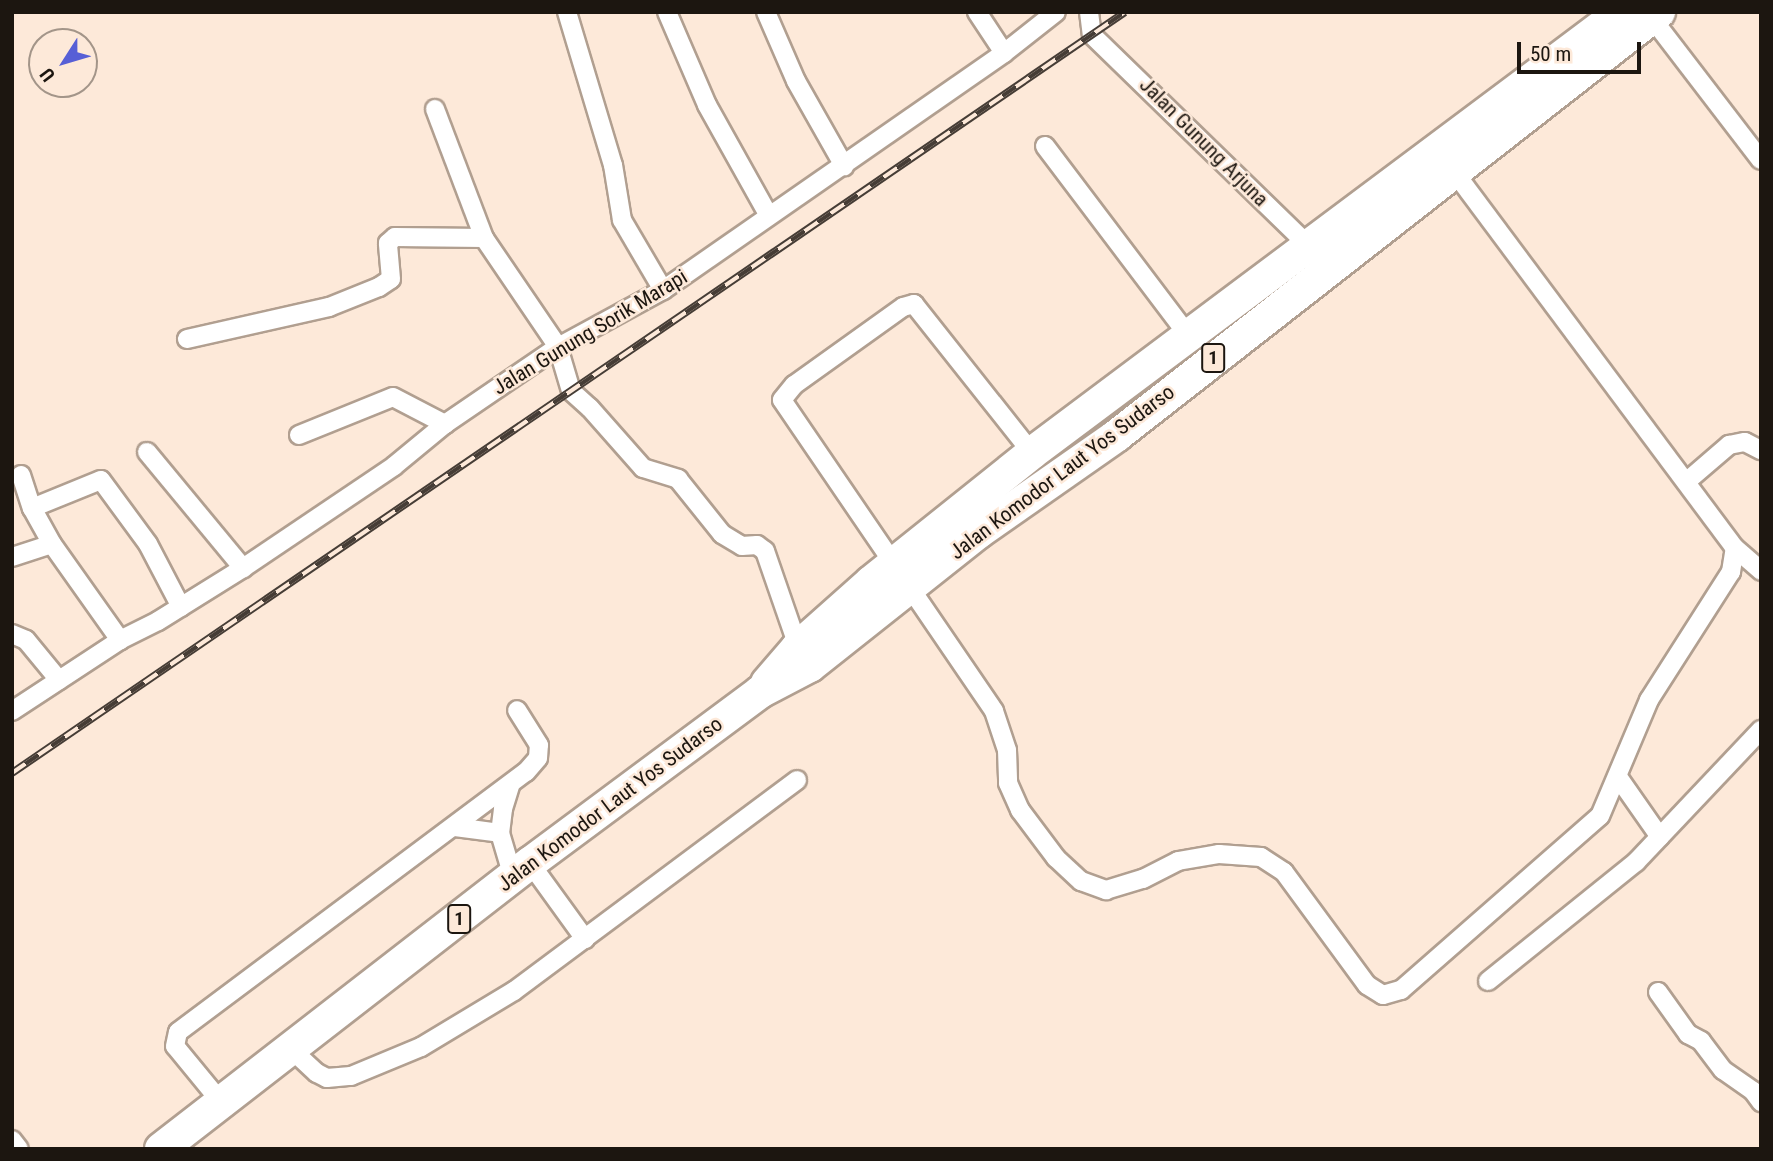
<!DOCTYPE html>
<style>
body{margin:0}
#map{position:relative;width:1773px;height:1161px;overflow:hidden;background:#fde9d9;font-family:"Roboto Condensed",sans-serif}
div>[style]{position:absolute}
.roads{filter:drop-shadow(2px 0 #b19f90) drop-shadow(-2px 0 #b19f90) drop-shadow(0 2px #b19f90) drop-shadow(0 -2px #b19f90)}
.street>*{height:18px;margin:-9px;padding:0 9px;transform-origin:9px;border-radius:9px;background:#fff}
.highway>*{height:32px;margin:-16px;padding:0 16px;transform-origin:16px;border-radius:16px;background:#fff}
.rail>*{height:8px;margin-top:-4px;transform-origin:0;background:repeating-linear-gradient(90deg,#fde9d9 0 16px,#463d36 0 32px);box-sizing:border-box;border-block:2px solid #463d36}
span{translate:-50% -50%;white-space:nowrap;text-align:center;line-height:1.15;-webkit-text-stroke:5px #fde9d9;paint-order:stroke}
.shield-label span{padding:2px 5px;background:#fde9d9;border:2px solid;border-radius:5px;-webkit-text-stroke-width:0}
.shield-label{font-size:19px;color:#1c1610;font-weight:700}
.street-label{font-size:21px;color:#1c1610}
.frame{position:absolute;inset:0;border:14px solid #1c1610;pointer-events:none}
.north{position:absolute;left:28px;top:28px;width:70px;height:70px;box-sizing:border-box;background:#fde9d9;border:2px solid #a39589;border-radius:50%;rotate:233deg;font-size:19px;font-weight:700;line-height:28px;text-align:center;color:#1c1610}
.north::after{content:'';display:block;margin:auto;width:24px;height:32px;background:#575fd6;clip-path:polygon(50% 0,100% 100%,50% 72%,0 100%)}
.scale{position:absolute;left:1517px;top:42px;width:124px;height:32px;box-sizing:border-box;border:4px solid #1c1610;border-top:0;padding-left:9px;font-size:21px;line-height:24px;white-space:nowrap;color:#1c1610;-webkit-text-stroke:5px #fde9d9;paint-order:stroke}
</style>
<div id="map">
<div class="roads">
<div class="street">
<i style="left:567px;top:12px;width:160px;rotate:73.3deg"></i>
<i style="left:613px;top:165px;width:56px;rotate:80.7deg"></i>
<i style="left:622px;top:220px;width:81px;rotate:59.6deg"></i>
<i style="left:667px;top:12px;width:101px;rotate:66.7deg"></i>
<i style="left:707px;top:105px;width:127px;rotate:60.8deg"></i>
<i style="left:766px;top:12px;width:75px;rotate:66.5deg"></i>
<i style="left:796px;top:81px;width:98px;rotate:60.5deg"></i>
<i style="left:977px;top:12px;width:49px;rotate:56.6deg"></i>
<i style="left:1089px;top:12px;width:23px;rotate:83deg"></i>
<i style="left:1092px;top:35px;width:308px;rotate:44.2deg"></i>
<i style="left:1648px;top:13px;width:185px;rotate:52.5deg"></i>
<i style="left:435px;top:109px;width:138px;rotate:69.2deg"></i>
<i style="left:484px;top:238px;width:132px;rotate:55.8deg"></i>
<i style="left:558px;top:347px;width:46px;rotate:73.5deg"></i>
<i style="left:571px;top:391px;width:25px;rotate:42deg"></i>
<i style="left:590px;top:408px;width:80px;rotate:48.5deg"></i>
<i style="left:643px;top:468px;width:37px;rotate:17deg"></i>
<i style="left:678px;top:479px;width:70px;rotate:51.3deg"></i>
<i style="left:722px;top:534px;width:23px;rotate:31deg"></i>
<i style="left:742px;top:546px;width:15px;rotate:-4deg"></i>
<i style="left:757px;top:545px;width:10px;rotate:37deg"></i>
<i style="left:765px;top:551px;width:107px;rotate:70.9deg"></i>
<i style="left:1045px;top:146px;width:236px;rotate:52.9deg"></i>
<i style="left:1453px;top:170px;width:472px;rotate:53.3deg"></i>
<i style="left:1735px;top:548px;width:35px;rotate:41deg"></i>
<i style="left:187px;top:339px;width:146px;rotate:-12.7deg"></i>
<i style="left:329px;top:307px;width:54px;rotate:-21.8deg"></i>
<i style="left:379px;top:287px;width:14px;rotate:-34deg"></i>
<i style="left:391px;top:279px;width:36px;rotate:-95deg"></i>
<i style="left:388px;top:243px;width:9px;rotate:-41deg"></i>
<i style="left:395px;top:237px;width:89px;rotate:0.6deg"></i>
<i style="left:299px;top:435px;width:101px;rotate:-22deg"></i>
<i style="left:393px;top:397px;width:59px;rotate:27.4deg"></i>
<i style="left:147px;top:452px;width:151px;rotate:50.4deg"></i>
<i style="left:1032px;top:453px;width:190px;rotate:-128.4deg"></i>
<i style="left:914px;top:304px;width:11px;rotate:165deg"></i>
<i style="left:903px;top:307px;width:134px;rotate:144.4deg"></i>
<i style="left:794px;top:385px;width:19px;rotate:129deg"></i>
<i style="left:782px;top:400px;width:376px;rotate:55.7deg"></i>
<i style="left:994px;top:711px;width:41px;rotate:71.6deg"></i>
<i style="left:1007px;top:750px;width:33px;rotate:88deg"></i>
<i style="left:1008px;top:783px;width:30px;rotate:66deg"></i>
<i style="left:1020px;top:810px;width:60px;rotate:53.1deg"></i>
<i style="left:1056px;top:858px;width:34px;rotate:43deg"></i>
<i style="left:1081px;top:881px;width:27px;rotate:20deg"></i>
<i style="left:1106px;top:890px;width:39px;rotate:-17deg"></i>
<i style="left:1143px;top:879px;width:39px;rotate:-27deg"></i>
<i style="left:1178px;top:861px;width:42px;rotate:-9.7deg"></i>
<i style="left:1219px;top:854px;width:42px;rotate:4.1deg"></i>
<i style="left:1261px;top:857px;width:27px;rotate:33deg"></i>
<i style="left:1284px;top:872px;width:140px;rotate:53.7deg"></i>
<i style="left:1367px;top:985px;width:19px;rotate:32deg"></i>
<i style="left:1383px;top:995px;width:19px;rotate:-16deg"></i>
<i style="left:1401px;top:990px;width:264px;rotate:-41.2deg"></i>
<i style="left:1600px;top:816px;width:126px;rotate:-67.1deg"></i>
<i style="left:1649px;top:700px;width:152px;rotate:-57.4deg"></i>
<i style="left:1731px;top:572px;width:24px;rotate:-81deg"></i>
<i style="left:21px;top:475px;width:35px;rotate:72deg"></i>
<i style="left:32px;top:508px;width:41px;rotate:60.9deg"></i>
<i style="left:52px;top:544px;width:118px;rotate:54.7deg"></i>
<i style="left:1686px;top:482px;width:57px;rotate:-40.7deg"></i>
<i style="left:1729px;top:445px;width:16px;rotate:-11deg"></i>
<i style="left:1745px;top:442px;width:18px;rotate:27deg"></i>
<i style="left:32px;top:508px;width:74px;rotate:-22.1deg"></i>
<i style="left:101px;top:480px;width:79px;rotate:53.7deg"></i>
<i style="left:148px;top:544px;width:71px;rotate:62.4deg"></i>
<i style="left:12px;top:557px;width:42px;rotate:-18deg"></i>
<i style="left:12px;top:634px;width:15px;rotate:23deg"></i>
<i style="left:26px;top:640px;width:52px;rotate:50.5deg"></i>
<i style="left:12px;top:711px;width:129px;rotate:-33.3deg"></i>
<i style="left:120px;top:640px;width:42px;rotate:-26.6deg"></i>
<i style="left:158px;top:621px;width:100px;rotate:-31.9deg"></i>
<i style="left:243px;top:568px;width:182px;rotate:-34deg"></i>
<i style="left:394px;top:466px;width:66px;rotate:-39.5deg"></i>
<i style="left:445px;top:424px;width:137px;rotate:-34.3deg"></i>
<i style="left:558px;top:347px;width:119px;rotate:-28.5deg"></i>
<i style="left:663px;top:290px;width:415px;rotate:-34.8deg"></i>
<i style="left:1004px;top:53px;width:66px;rotate:-38.3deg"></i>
<i style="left:1618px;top:777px;width:73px;rotate:55deg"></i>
<i style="left:510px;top:786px;width:24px;rotate:107deg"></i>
<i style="left:503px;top:809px;width:24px;rotate:97deg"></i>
<i style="left:500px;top:833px;width:46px;rotate:73.5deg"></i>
<i style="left:455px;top:827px;width:45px;rotate:7.6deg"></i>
<i style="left:530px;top:863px;width:94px;rotate:54.1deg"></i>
<i style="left:1488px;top:981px;width:190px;rotate:-38.8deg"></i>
<i style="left:1636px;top:862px;width:182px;rotate:-46.6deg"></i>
<i style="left:1658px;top:992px;width:52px;rotate:54.5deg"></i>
<i style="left:1688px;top:1034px;width:15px;rotate:28deg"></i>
<i style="left:1701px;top:1041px;width:36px;rotate:53deg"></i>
<i style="left:1723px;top:1070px;width:37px;rotate:35deg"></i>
<i style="left:1753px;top:1091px;width:14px;rotate:54deg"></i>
<i style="left:291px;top:1049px;width:35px;rotate:43deg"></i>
<i style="left:317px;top:1073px;width:11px;rotate:27deg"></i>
<i style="left:327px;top:1078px;width:24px;rotate:-5deg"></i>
<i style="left:351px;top:1076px;width:76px;rotate:-22.5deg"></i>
<i style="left:421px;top:1047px;width:109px;rotate:-31.1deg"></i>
<i style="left:514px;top:991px;width:353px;rotate:-36.7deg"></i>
<i style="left:221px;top:1102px;width:72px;rotate:-129.4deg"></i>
<i style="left:175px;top:1046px;width:14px;rotate:-78deg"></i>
<i style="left:178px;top:1032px;width:434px;rotate:-36.8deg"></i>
<i style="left:526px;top:772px;width:18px;rotate:-49deg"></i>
<i style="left:538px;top:758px;width:13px;rotate:-86deg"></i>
<i style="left:539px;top:745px;width:41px;rotate:-122.2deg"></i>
<i style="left:12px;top:1140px;width:11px;rotate:52deg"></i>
</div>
<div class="highway">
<i style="left:767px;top:683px;width:46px;rotate:-49.4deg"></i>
<i style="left:797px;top:648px;width:99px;rotate:-41.7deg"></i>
<i style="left:871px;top:582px;width:206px;rotate:-38.7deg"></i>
<i style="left:1032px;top:453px;width:736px;rotate:-36.82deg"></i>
<i style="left:161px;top:1149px;width:467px;rotate:-37.8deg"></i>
<i style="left:530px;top:863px;width:287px;rotate:-36.6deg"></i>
<i style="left:760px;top:692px;width:56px;rotate:-27.5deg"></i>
<i style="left:810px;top:666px;width:216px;rotate:-38.4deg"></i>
<i style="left:979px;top:532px;width:167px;rotate:-35deg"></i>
<i style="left:1116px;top:436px;width:689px;rotate:-37.98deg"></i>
</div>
</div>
<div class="rail">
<i style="left:12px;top:773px;width:1348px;rotate:-34.36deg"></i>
</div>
<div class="shield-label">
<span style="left:1213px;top:358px">1</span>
<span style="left:459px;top:919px">1</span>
</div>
<div class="street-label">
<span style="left:1204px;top:142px;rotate:45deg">Jalan Gunung Arjuna</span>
<span style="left:590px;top:332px;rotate:-31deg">Jalan Gunung Sorik Marapi</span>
<span style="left:1062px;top:472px;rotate:-37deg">Jalan Komodor Laut Yos Sudarso</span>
<span style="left:610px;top:804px;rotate:-37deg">Jalan Komodor Laut Yos Sudarso</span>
</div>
<div class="frame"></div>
<div class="north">U</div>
<div class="scale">50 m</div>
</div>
